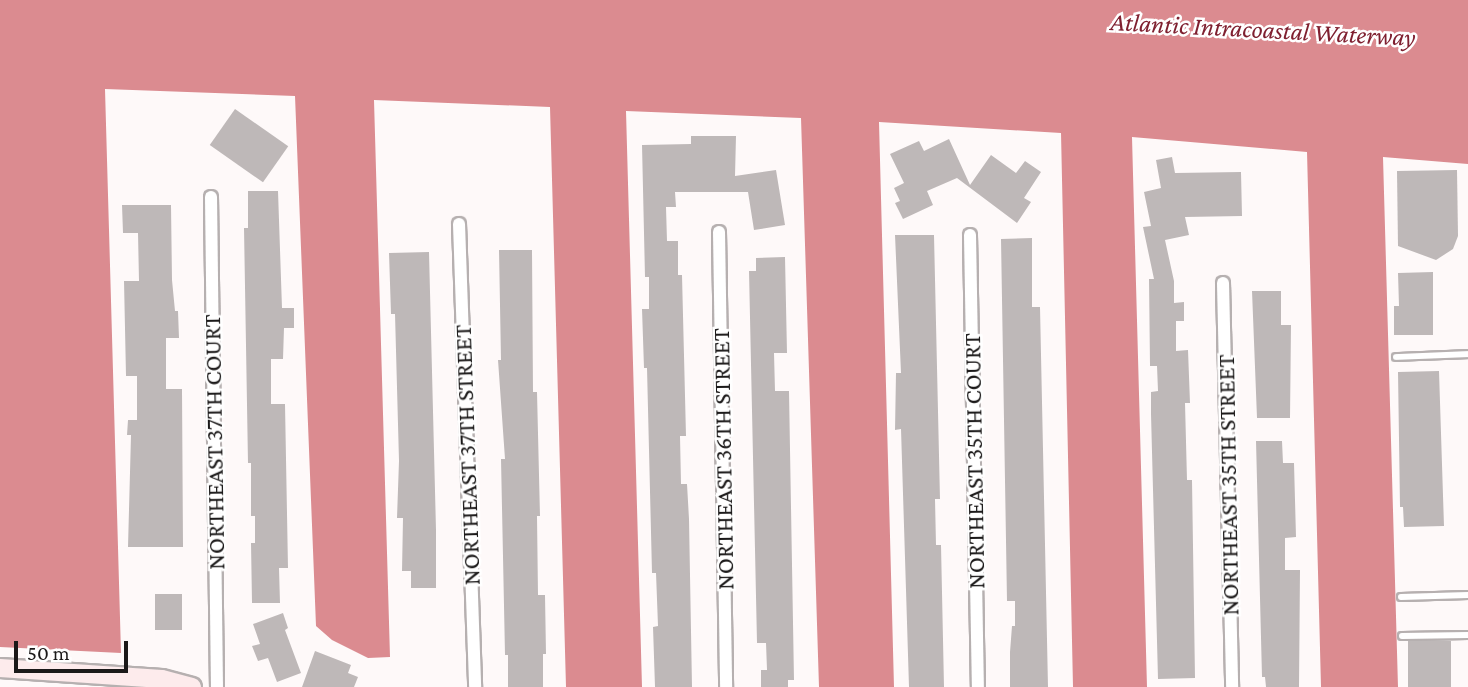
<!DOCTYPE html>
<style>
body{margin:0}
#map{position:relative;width:1468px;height:687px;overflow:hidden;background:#fef9f9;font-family:"Crimson Pro",serif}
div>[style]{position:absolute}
.water>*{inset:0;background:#db8b90}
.building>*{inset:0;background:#beb8b8;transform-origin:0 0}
.roads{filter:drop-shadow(2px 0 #b6b0b0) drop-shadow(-2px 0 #b6b0b0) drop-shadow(0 2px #b6b0b0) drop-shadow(0 -2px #b6b0b0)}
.lane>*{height:6px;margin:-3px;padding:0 3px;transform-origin:3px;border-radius:3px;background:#fff}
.street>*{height:12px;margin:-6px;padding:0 6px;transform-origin:6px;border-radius:6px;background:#fff}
.secondary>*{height:18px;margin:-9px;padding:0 9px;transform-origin:9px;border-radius:9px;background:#fdebec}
span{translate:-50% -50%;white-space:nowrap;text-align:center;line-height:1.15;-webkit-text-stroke:5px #fff;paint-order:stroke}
.street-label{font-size:24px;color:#1b1919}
.water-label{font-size:26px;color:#7f2030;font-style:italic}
.scale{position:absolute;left:14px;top:641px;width:114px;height:32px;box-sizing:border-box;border:4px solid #1b1919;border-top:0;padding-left:9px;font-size:21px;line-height:24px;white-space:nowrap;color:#1b1919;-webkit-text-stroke:5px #fff;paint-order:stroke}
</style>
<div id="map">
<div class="water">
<i style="clip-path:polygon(0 0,1468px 0,1468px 164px,1383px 157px,1398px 687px,1321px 687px,1307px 152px,1132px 137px,1147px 687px,1073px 687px,1061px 133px,879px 122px,894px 687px,819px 687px,801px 118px,626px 111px,642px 687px,566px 687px,550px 107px,374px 100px,390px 657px,368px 658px,332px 640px,316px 626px,295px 96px,105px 89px,121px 653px,0 647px)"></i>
</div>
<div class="building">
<i style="left:235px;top:109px;width:65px;height:44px;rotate:35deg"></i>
<i style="clip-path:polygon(691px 136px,736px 136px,735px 176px,776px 170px,785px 225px,754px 230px,748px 192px,675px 192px,676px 207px,666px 207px,667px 241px,678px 241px,678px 275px,682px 275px,686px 436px,680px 436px,681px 484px,687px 484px,689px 519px,692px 687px,655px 687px,653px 627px,658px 626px,656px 573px,652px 573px,647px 368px,644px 368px,642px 309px,649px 309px,649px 277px,645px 277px,642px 145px,691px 144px)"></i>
<i style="clip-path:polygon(949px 139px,970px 185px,991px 155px,1016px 173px,1025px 161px,1041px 172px,1024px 198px,1031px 202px,1017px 223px,957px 178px,927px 191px,933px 205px,903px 219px,895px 203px,900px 201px,894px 188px,904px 183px,890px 154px,919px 141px,924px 151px)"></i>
<i style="clip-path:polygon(1172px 157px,1175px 173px,1241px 172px,1242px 216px,1185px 217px,1189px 235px,1165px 240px,1174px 281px,1174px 303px,1184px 302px,1184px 321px,1176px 321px,1176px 351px,1188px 350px,1190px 403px,1185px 403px,1187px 480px,1192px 480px,1195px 678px,1158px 679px,1151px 414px,1151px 392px,1158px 391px,1157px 366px,1150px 366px,1149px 279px,1154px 279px,1143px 227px,1151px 226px,1144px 192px,1161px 188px,1156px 160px)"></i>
<i style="clip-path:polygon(1457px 170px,1458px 236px,1453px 249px,1436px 260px,1398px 246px,1397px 171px)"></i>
<i style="clip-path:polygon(248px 191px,278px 191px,282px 308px,294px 308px,294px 328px,284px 328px,283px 359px,271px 359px,271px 404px,285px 404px,288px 568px,279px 568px,280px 603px,252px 603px,251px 543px,255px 543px,255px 516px,251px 516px,251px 463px,248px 463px,244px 228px,248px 228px)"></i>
<i style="clip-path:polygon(122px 205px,171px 205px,172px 280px,175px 311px,178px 311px,179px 338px,166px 338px,166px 389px,182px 389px,183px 547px,128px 547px,131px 435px,127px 435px,128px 420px,137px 420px,137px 376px,126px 376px,124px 281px,139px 281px,138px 233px,123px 233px)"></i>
<i style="clip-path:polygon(895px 235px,934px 235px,940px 499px,935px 499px,936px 545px,941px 545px,944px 687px,909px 687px,901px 429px,895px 430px,896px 373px,901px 373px)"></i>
<i style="clip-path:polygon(1032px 238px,1032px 307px,1040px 307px,1048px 687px,1010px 687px,1010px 652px,1012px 626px,1015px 626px,1015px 601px,1007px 601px,1001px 239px)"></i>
<i style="clip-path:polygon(499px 250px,532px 250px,533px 392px,537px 392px,540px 516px,537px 516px,538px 595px,545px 595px,546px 654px,543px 654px,543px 687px,508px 687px,508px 655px,505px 655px,501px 459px,505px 459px,498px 360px,501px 360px)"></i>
<i style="clip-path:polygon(429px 252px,436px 530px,436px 588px,411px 588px,411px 571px,402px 571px,403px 518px,397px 518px,399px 461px,395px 314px,391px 314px,389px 253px)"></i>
<i style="clip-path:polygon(785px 257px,787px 353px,774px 353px,775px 391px,789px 391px,794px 680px,788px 680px,788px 687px,761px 687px,761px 670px,767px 670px,766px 643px,757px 643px,749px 271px,756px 271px,756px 258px)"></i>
<i style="clip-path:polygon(1433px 272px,1433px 335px,1394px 335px,1394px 306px,1399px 306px,1398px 273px)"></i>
<i style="clip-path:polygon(1252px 291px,1281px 291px,1281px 325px,1291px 325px,1290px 418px,1257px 418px)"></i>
<i style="clip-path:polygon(1439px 371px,1444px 526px,1404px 527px,1403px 507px,1400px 507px,1398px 372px)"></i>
<i style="clip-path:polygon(1256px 441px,1282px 441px,1283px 463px,1294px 463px,1296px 537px,1285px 538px,1285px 570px,1300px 570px,1299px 687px,1266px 687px,1265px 677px,1262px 677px)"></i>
<i style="left:155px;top:594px;width:27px;height:36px"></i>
<i style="clip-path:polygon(283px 613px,288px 628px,285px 630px,301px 673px,277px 682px,268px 658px,258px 661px,252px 646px,260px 644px,253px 624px)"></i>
<i style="left:1451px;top:641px;width:46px;height:43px;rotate:90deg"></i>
<i style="clip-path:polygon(315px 651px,351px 665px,348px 673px,358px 677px,354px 687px,302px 687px)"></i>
</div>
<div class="roads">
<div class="lane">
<i style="left:1396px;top:357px;width:72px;rotate:-2.4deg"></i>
<i style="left:1401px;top:597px;width:67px;rotate:-1.7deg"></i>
<i style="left:1402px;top:636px;width:66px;rotate:-0.9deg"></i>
</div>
<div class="street">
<i style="left:211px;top:197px;width:490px;rotate:89.3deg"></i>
<i style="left:459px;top:224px;width:463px;rotate:88deg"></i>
<i style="left:719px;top:232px;width:455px;rotate:89.1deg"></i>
<i style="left:970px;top:235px;width:452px;rotate:89deg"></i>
<i style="left:1223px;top:283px;width:404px;rotate:88.7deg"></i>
</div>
<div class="secondary">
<i style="left:0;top:668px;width:162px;rotate:3.9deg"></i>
<i style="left:162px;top:679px;width:31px;rotate:15deg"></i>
</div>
</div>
<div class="street-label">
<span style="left:214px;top:442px;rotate:-91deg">NORTHEAST 37TH COURT</span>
<span style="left:467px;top:455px;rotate:-92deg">NORTHEAST 37TH STREET</span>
<span style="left:723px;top:459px;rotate:-91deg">NORTHEAST 36TH STREET</span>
<span style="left:974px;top:461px;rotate:-91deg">NORTHEAST 35TH COURT</span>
<span style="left:1228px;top:485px;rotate:-91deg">NORTHEAST 35TH STREET</span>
</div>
<div class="water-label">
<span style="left:1263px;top:30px;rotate:3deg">Atlantic Intracoastal Waterway</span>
</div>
<div class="scale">50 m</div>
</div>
